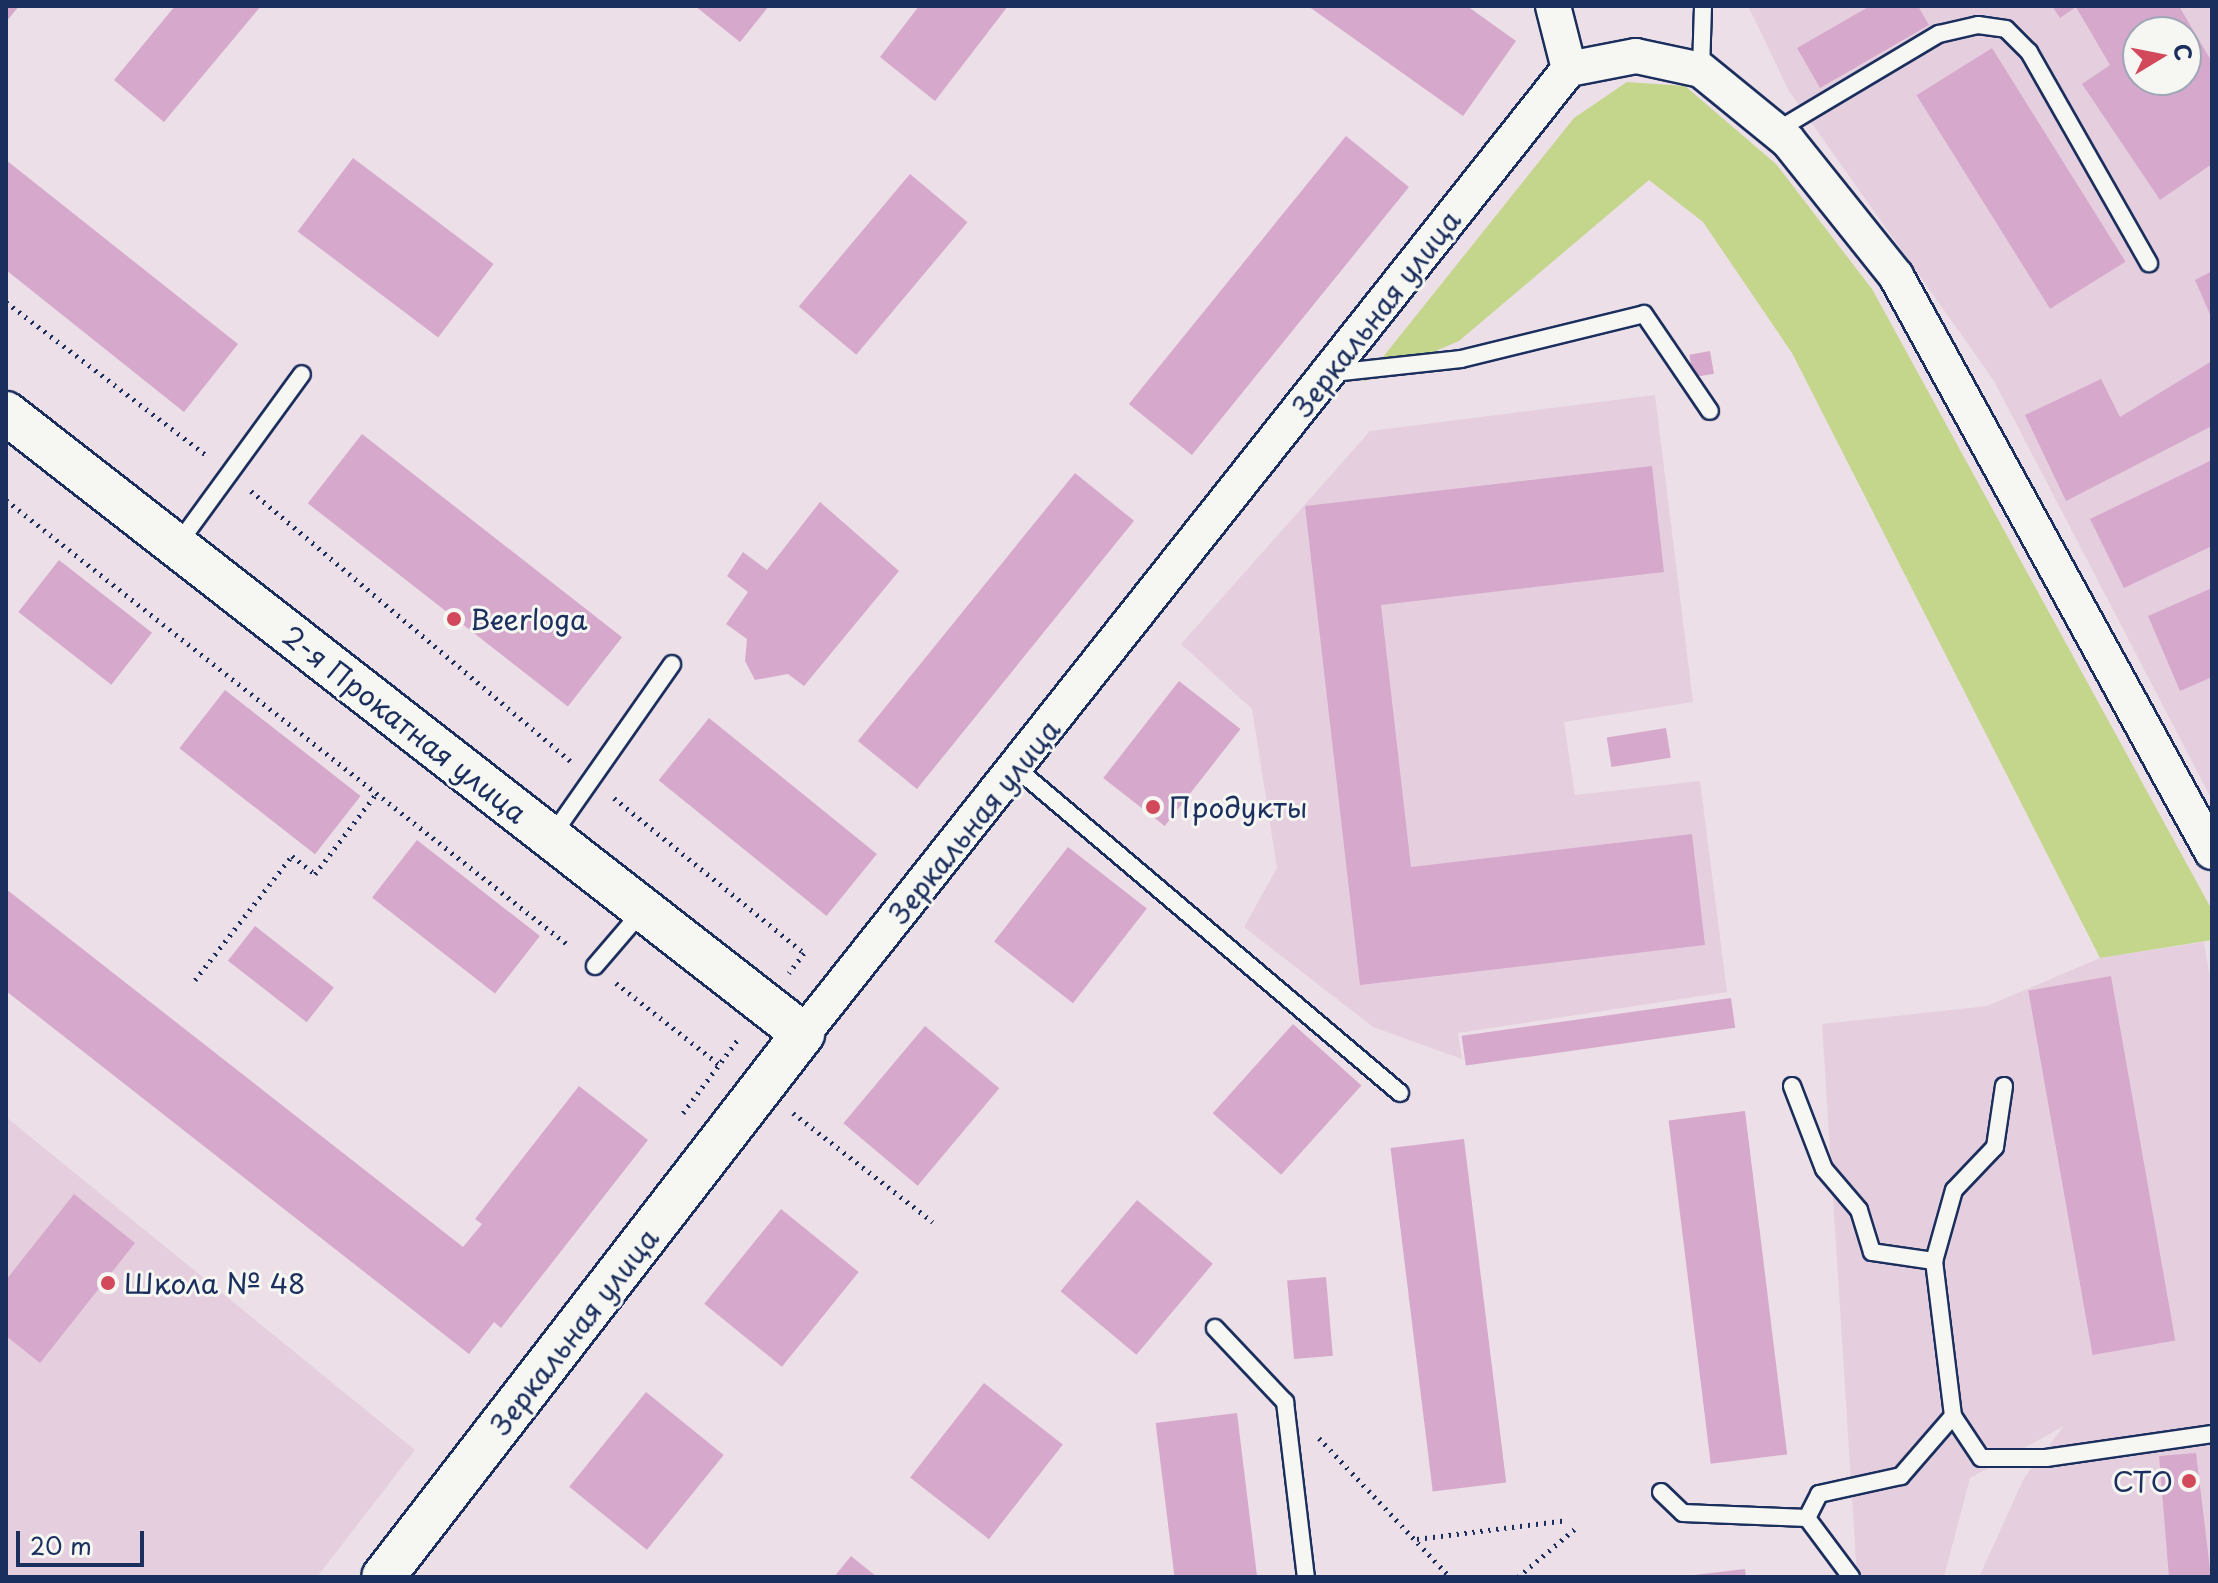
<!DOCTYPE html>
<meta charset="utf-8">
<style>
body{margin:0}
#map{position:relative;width:2218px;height:1583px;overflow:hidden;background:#ecdfe7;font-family:"Playpen Sans",sans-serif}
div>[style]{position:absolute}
.built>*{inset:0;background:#e5cfdf}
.green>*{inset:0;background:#c3d68b}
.building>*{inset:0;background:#d6a9cc;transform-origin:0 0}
.path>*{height:5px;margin-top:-2.5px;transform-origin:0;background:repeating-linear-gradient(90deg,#1b2f5e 0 2px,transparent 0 8px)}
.roads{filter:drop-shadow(2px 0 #1b2f5e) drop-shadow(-2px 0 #1b2f5e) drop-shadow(0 2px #1b2f5e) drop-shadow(0 -2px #1b2f5e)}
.service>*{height:16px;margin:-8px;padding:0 8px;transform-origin:8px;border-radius:8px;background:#f6f6f2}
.minor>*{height:34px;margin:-17px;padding:0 17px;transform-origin:17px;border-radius:17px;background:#f6f6f2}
.tertiary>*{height:42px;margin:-21px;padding:0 21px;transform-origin:21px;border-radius:21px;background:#f6f6f2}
.dots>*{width:22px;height:22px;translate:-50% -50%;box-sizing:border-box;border:4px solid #f6f6f2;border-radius:50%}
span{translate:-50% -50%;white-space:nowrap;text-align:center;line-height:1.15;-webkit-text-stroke:6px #f6f6f2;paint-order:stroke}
.street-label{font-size:28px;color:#1b2f5e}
.poi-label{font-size:28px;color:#1b2f5e}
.left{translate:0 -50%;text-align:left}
.right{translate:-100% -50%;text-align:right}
.frame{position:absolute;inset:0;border:8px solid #1b2f5e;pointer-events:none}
.north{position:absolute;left:2122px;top:16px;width:80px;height:80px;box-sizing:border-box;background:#f6f6f2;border:2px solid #9ea6b7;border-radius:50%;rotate:80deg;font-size:22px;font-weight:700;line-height:32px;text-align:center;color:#1b2f5e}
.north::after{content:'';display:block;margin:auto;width:28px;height:36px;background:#d1495b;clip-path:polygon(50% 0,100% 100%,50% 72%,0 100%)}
.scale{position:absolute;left:16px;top:1531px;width:128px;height:36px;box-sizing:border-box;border:4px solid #1b2f5e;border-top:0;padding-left:10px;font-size:24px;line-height:28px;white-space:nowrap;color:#1b2f5e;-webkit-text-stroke:6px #f6f6f2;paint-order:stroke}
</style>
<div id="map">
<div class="built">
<i style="clip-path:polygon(evenodd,1748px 6px,2212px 6px,2212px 800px,1994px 381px,1789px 91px,1748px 6px,2138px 32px,2186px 32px,2186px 80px,2138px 80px,2138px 32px)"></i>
<i style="clip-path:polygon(1655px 395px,1693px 702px,1564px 722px,1575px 795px,1700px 781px,1727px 992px,1458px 1033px,1462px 1059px,1373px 1027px,1244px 927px,1277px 868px,1252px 709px,1181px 644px,1370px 431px)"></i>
<i style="clip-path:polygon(2204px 942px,2212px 990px,2212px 1577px,1979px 1577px,2024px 1478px,2064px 1426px,1970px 1478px,1944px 1577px,1857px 1577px,1822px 1024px,1987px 1006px,2100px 958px)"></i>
<i style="clip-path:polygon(6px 1117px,415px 1450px,317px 1577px,6px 1577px)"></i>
</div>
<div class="green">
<i style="clip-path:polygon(1627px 82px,1685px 86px,1776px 164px,1872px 289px,2212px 910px,2212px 940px,2100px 958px,1792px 353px,1703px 222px,1649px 180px,1459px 341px,1363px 382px,1574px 118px)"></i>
</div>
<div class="building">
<i style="clip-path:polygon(6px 6px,19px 6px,6px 22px)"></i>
<i style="clip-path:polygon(175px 6px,261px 6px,164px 122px,114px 80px)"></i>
<i style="clip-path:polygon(695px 6px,769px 6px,740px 42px)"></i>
<i style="clip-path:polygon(919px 6px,1008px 6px,935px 101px,880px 57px)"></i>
<i style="clip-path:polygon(1308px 6px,1467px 6px,1516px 41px,1463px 116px)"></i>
<i style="clip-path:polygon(1870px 6px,1918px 6px,1929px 25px,1820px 88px,1797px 48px)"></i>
<i style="clip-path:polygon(evenodd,2052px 6px,2179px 6px,2212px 62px,2212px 164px,2160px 200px,2082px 84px,2110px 65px,2076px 7px,2060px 18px,2052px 6px,2138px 32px,2186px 32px,2186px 80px,2138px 80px,2138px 32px)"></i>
<i style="left:1992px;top:48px;width:252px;height:89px;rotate:58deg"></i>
<i style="left:1346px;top:136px;width:81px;height:345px;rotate:39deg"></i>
<i style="left:353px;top:158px;width:176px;height:92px;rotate:37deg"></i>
<i style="clip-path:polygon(6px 160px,238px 344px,184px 412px,6px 270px)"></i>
<i style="left:910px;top:174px;width:75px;height:173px;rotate:40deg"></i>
<i style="clip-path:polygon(2212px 271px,2212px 319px,2195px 280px)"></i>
<i style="left:1710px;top:351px;width:23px;height:21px;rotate:80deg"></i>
<i style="clip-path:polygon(2212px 361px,2212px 426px,2066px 501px,2025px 415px,2101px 379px,2120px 417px)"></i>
<i style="left:362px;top:434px;width:330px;height:88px;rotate:38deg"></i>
<i style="clip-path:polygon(2212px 460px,2212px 546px,2124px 588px,2090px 519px)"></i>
<i style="clip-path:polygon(1652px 466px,1664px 572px,1381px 605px,1411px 867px,1692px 834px,1705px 945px,1360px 985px,1305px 506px)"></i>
<i style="left:1075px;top:473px;width:76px;height:345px;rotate:39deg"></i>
<i style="clip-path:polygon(820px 502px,899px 571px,804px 686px,788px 674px,755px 680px,745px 661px,747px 639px,726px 624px,748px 592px,727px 576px,743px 552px,767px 570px)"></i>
<i style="left:59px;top:560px;width:118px;height:66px;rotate:38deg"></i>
<i style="clip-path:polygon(2212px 588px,2212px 677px,2180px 691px,2148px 616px)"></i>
<i style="left:1179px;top:681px;width:78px;height:123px;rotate:38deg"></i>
<i style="left:225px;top:690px;width:172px;height:74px;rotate:38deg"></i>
<i style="left:709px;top:718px;width:216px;height:80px;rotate:39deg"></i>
<i style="left:1666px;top:728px;width:30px;height:60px;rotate:81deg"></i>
<i style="left:417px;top:840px;width:156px;height:73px;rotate:38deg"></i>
<i style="left:1068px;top:847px;width:100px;height:120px;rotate:38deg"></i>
<i style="clip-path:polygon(6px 889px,463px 1247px,482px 1224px,475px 1219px,579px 1086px,648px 1140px,501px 1328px,494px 1322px,469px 1354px,6px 991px)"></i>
<i style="left:255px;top:926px;width:100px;height:44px;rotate:38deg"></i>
<i style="left:2111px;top:976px;width:370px;height:84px;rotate:80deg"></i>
<i style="left:1731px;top:998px;width:30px;height:272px;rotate:82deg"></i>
<i style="left:1293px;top:1024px;width:92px;height:120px;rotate:42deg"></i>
<i style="left:925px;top:1026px;width:97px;height:127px;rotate:40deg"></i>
<i style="left:1745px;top:1111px;width:346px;height:77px;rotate:83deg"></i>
<i style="left:1464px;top:1139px;width:346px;height:74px;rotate:83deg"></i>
<i style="clip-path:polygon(74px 1194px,135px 1243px,40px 1363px,6px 1336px,6px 1280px)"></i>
<i style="left:1137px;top:1200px;width:99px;height:119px;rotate:40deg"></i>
<i style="left:781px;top:1209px;width:100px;height:122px;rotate:39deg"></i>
<i style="left:1326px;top:1277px;width:79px;height:39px;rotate:85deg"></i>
<i style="left:984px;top:1383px;width:100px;height:120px;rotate:38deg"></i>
<i style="left:646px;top:1392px;width:100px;height:122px;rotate:39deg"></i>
<i style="left:1237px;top:1413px;width:165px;height:82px;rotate:83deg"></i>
<i style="clip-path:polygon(2196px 1453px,2211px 1577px,2169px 1577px,2159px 1456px)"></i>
<i style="clip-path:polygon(851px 1556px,877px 1577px,834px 1577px)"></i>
<i style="clip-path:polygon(1745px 1569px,1746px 1577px,1694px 1577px,1694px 1575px)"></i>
</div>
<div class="path">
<i style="left:6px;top:302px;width:255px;rotate:37.4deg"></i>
<i style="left:251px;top:491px;width:418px;rotate:40.2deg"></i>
<i style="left:6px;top:500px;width:717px;rotate:38.37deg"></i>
<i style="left:614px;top:798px;width:245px;rotate:39.2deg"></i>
<i style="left:804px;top:953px;width:25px;rotate:127deg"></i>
<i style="left:195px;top:980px;width:157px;rotate:-52deg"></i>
<i style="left:292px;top:856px;width:29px;rotate:38deg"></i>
<i style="left:315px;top:874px;width:101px;rotate:-52.7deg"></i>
<i style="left:616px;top:983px;width:134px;rotate:38.3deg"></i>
<i style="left:683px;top:1113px;width:94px;rotate:-53.3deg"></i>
<i style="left:793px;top:1113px;width:177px;rotate:37.9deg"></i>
<i style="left:1319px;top:1438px;width:191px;rotate:46.7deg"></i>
<i style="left:1417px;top:1539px;width:152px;rotate:-7.2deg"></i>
<i style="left:1518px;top:1577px;width:76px;rotate:-40.2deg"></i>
</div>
<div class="roads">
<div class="service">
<i style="left:1701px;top:70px;width:64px;rotate:-88.2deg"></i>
<i style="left:1776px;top:131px;width:190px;rotate:-30.8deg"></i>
<i style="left:1939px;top:34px;width:40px;rotate:-13deg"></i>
<i style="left:1978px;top:25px;width:28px;rotate:8deg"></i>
<i style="left:2006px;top:29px;width:33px;rotate:45deg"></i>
<i style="left:2029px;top:52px;width:243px;rotate:60.4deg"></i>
<i style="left:1333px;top:373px;width:129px;rotate:-6.2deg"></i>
<i style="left:1461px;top:359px;width:188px;rotate:-13.8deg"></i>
<i style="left:1644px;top:314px;width:117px;rotate:55.8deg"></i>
<i style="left:178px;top:544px;width:210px;rotate:-53.9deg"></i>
<i style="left:1016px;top:768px;width:503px;rotate:40.24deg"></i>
<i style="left:551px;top:837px;width:211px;rotate:-55deg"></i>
<i style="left:595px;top:966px;width:74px;rotate:-49.4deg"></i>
<i style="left:1792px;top:1086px;width:89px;rotate:68.9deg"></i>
<i style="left:1824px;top:1169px;width:54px;rotate:49.5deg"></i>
<i style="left:1859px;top:1210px;width:44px;rotate:72.8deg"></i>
<i style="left:1872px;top:1252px;width:63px;rotate:8.3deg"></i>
<i style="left:2004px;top:1086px;width:62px;rotate:98.4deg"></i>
<i style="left:1995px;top:1147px;width:59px;rotate:133.6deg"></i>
<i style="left:1954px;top:1190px;width:74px;rotate:105.7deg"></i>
<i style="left:1934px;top:1261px;width:156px;rotate:83deg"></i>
<i style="left:1953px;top:1416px;width:50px;rotate:56.3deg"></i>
<i style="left:1981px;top:1458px;width:65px"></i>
<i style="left:2046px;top:1458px;width:168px;rotate:-8.2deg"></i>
<i style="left:1215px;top:1328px;width:102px;rotate:46.6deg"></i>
<i style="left:1285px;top:1402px;width:176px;rotate:83.2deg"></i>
<i style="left:1661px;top:1492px;width:30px;rotate:44deg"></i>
<i style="left:1683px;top:1513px;width:124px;rotate:2.3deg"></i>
<i style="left:1807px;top:1518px;width:74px;rotate:53.3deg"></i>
<i style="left:1807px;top:1518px;width:27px;rotate:-63deg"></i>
<i style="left:1819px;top:1494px;width:84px;rotate:-12.4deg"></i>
<i style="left:1901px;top:1476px;width:79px;rotate:-49.1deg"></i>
</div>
<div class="minor">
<i style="left:1553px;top:6px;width:65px;rotate:75.7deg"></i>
<i style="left:1569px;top:69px;width:68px;rotate:-11deg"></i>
<i style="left:1636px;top:56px;width:66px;rotate:12.2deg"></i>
<i style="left:1701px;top:70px;width:112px;rotate:39.2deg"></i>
<i style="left:1788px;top:141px;width:173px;rotate:51.3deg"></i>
<i style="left:1896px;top:276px;width:657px;rotate:61.25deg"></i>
<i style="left:803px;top:1034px;width:1232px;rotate:-51.56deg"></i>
</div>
<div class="tertiary">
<i style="left:6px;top:413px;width:1010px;rotate:37.92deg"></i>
<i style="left:803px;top:1034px;width:686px;rotate:127.72deg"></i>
</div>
</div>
<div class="dots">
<i style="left:454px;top:619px;background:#d1495b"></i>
<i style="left:1153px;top:807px;background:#d1495b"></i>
<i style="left:108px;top:1283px;background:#d1495b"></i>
<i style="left:2189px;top:1481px;background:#d1495b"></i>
</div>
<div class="street-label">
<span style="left:1376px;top:313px;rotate:-52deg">Зеркальная улица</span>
<span style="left:405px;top:724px;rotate:38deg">2-я Прокатная улица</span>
<span style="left:974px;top:821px;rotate:-51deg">Зеркальная улица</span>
<span style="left:574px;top:1331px;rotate:-52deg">Зеркальная улица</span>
</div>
<div class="poi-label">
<span class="left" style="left:470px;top:619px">Beerloga</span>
<span class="left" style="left:1169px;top:807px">Продукты</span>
<span class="left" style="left:124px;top:1283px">Школа № 48</span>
<span class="right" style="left:2173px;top:1481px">СТО</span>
</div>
<div class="frame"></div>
<div class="north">С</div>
<div class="scale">20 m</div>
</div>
